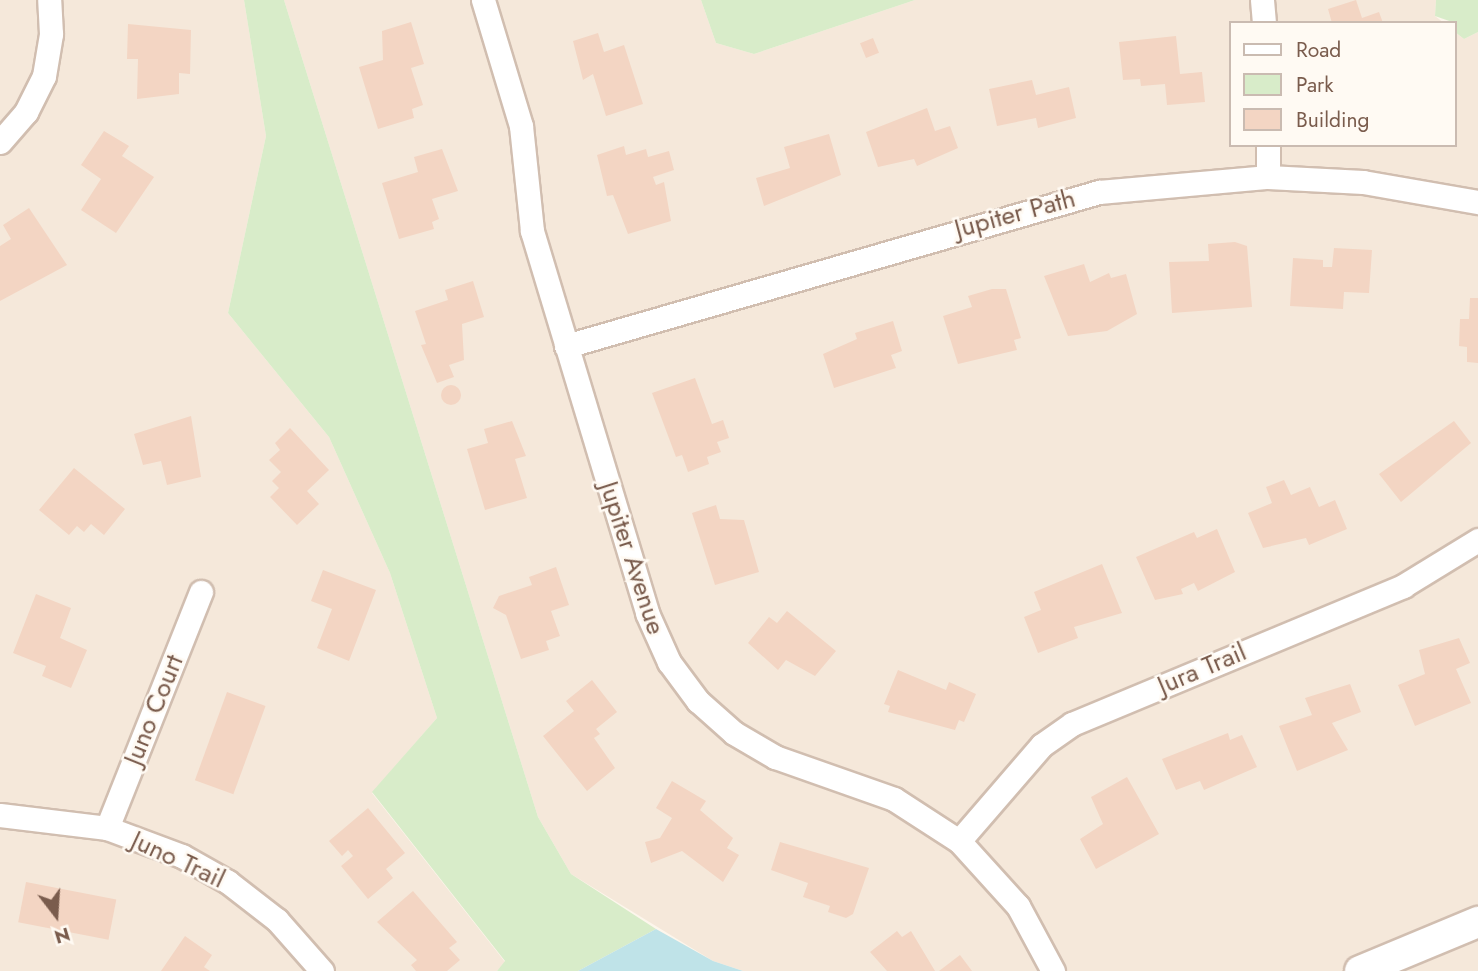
<!DOCTYPE html>
<style>
body{margin:0}
#map{position:relative;width:1478px;height:971px;overflow:hidden;background:#fdf6ec;font-family:Jost,sans-serif}
div>[style]{position:absolute}
.residential>*{inset:0;background:#f5e8da}
.green>*{inset:0;background:#d8ecc9}
.water>*{inset:0;background:#bfe3e8}
.building>*{inset:0;background:#f3d5c3;transform-origin:0 0}
.round{border-radius:50%}
.roads{filter:drop-shadow(2px 0 #d1beb0) drop-shadow(-2px 0 #d1beb0) drop-shadow(0 2px #d1beb0) drop-shadow(0 -2px #d1beb0)}
.minor>*{height:23px;margin:-11.5px;padding:0 11.5px;transform-origin:11.5px;border-radius:11.5px;background:#fff}
.tertiary>*{height:30px;margin:-15px;padding:0 15px;transform-origin:15px;border-radius:15px;background:#fff}
span{translate:-50% -50%;white-space:nowrap;text-align:center;line-height:1.15;-webkit-text-stroke:5px #fffaf3;paint-order:stroke}
.street-label{font-size:26px;color:#7a5c4d}
.legend{position:absolute;left:1229px;top:21px;width:228px;height:126px;box-sizing:border-box;background:#fffaf3;border:2px solid #cabbb1;margin:0;padding:9px 12px;list-style:none;font-size:21px;color:#7a5c4d}
.legend li{display:flex;align-items:center;gap:14px;height:35px}
.legend b{width:35px;border:2px solid #cabbb1}
.north{position:absolute;left:21px;top:880px;width:70px;height:70px;-webkit-text-stroke:5px #fffaf3;paint-order:stroke;rotate:163deg;font-size:19px;font-weight:700;line-height:28px;text-align:center;color:#7a5c4d}
.north::after{content:'';display:block;margin:auto;width:24px;height:32px;background:#7a5c4d;clip-path:polygon(50% 0,100% 100%,50% 72%,0 100%)}
</style>
<div id="map">
<div class="residential">
<i style="clip-path:polygon(0 0,244px 0,266px 136px,228px 313px,329px 437px,390px 573px,437px 718px,372px 793px,505px 962px,497px 971px,0 971px)"></i>
<i style="clip-path:polygon(284px 0,701px 0,716px 43px,754px 54px,915px 0,1436px 0,1435px 16px,1444px 23px,1231px 23px,1231px 145px,1455px 145px,1455px 32px,1464px 39px,1478px 32px,1478px 971px,743px 971px,713px 961px,571px 874px,538px 817px)"></i>
</div>
<div class="green">
<i style="clip-path:polygon(244px 0,284px 0,538px 817px,571px 874px,656px 929px,578px 971px,497px 971px,505px 961px,372px 792px,437px 718px,390px 573px,329px 437px,228px 313px,266px 136px)"></i>
<i style="clip-path:polygon(701px 0,915px 0,754px 54px,716px 43px)"></i>
<i style="clip-path:polygon(1436px 0,1478px 0,1478px 32px,1464px 39px,1455px 32px,1455px 23px,1435px 16px)"></i>
</div>
<div class="water">
<i style="clip-path:polygon(656px 929px,713px 961px,743px 971px,578px 971px)"></i>
</div>
<div class="building">
<i style="clip-path:polygon(1356px 0,1362px 18px,1379px 12px,1383px 23px,1332px 23px,1328px 9px)"></i>
<i style="clip-path:polygon(411px 22px,424px 64px,411px 68px,423px 105px,412px 109px,414px 118px,378px 129px,359px 67px,383px 60px,382px 31px)"></i>
<i style="clip-path:polygon(128px 24px,191px 30px,190px 74px,179px 73px,179px 94px,137px 99px,138px 59px,127px 59px)"></i>
<i style="clip-path:polygon(598px 33px,604px 52px,624px 45px,643px 104px,606px 116px,593px 74px,583px 80px,573px 41px)"></i>
<i style="clip-path:polygon(1176px 36px,1180px 74px,1202px 72px,1205px 102px,1167px 105px,1165px 84px,1141px 86px,1140px 79px,1123px 80px,1119px 42px)"></i>
<i style="left:873px;top:38px;width:16px;height:14px;rotate:68deg"></i>
<i style="clip-path:polygon(1032px 80px,1036px 95px,1069px 87px,1076px 118px,1038px 128px,1036px 118px,997px 126px,989px 89px)"></i>
<i style="clip-path:polygon(927px 108px,935px 131px,950px 126px,958px 148px,917px 166px,914px 159px,878px 167px,866px 132px)"></i>
<i style="clip-path:polygon(104px 131px,129px 146px,122px 156px,154px 177px,116px 233px,81px 210px,101px 179px,81px 165px)"></i>
<i style="clip-path:polygon(829px 134px,841px 175px,764px 206px,756px 178px,790px 168px,784px 147px)"></i>
<i style="clip-path:polygon(624px 146px,626px 155px,646px 149px,648px 157px,669px 151px,674px 170px,653px 177px,656px 185px,664px 182px,671px 221px,628px 234px,613px 195px,607px 196px,597px 155px)"></i>
<i style="clip-path:polygon(442px 149px,458px 191px,432px 199px,439px 219px,432px 222px,434px 229px,399px 239px,382px 183px,418px 172px,414px 157px)"></i>
<i style="clip-path:polygon(29px 208px,67px 265px,0 301px,0 246px,11px 239px,3px 225px)"></i>
<i style="clip-path:polygon(1235px 242px,1247px 246px,1252px 307px,1172px 313px,1169px 262px,1209px 261px,1208px 244px)"></i>
<i style="clip-path:polygon(1334px 248px,1372px 250px,1369px 293px,1344px 292px,1343px 309px,1290px 306px,1293px 258px,1323px 260px,1323px 267px,1332px 267px)"></i>
<i style="clip-path:polygon(1084px 264px,1090px 282px,1109px 273px,1111px 278px,1126px 274px,1137px 314px,1107px 331px,1068px 336px,1044px 276px)"></i>
<i style="clip-path:polygon(473px 281px,484px 317px,462px 324px,464px 360px,449px 365px,454px 377px,437px 383px,421px 345px,426px 344px,415px 311px,448px 300px,445px 290px)"></i>
<i style="clip-path:polygon(992px 289px,1006px 289px,1021px 338px,1014px 340px,1017px 350px,958px 364px,943px 316px,972px 307px,968px 296px)"></i>
<i style="clip-path:polygon(1470px 298px,1478px 298px,1478px 363px,1467px 362px,1467px 347px,1459px 346px,1460px 319px,1469px 319px)"></i>
<i style="clip-path:polygon(893px 321px,902px 351px,891px 355px,896px 368px,834px 388px,823px 354px,857px 339px,855px 333px)"></i>
<i style="clip-path:polygon(695px 378px,712px 424px,723px 420px,729px 438px,717px 442px,721px 452px,707px 457px,709px 464px,688px 472px,682px 455px,676px 457px,652px 393px)"></i>
<i class="round" style="left:441px;top:385px;width:20px;height:20px"></i>
<i style="clip-path:polygon(191px 416px,201px 477px,167px 485px,161px 461px,143px 465px,134px 434px)"></i>
<i style="clip-path:polygon(512px 421px,526px 456px,515px 459px,527px 498px,485px 510px,467px 449px,488px 443px,484px 429px)"></i>
<i style="clip-path:polygon(1454px 421px,1471px 443px,1401px 502px,1379px 474px)"></i>
<i style="clip-path:polygon(290px 428px,329px 470px,307px 491px,319px 504px,297px 525px,270px 497px,279px 488px,272px 481px,281px 472px,269px 460px,280px 450px,275px 443px)"></i>
<i style="clip-path:polygon(74px 468px,125px 509px,104px 535px,91px 524px,84px 532px,77px 526px,69px 535px,39px 510px)"></i>
<i style="clip-path:polygon(1284px 480px,1291px 495px,1310px 487px,1319px 507px,1335px 500px,1347px 529px,1309px 545px,1306px 538px,1263px 548px,1248px 513px,1272px 503px,1266px 487px)"></i>
<i style="clip-path:polygon(716px 505px,720px 519px,744px 520px,759px 572px,715px 585px,692px 513px)"></i>
<i style="clip-path:polygon(1217px 529px,1235px 572px,1198px 591px,1194px 583px,1181px 589px,1183px 594px,1155px 600px,1136px 557px,1194px 532px,1197px 538px)"></i>
<i style="clip-path:polygon(1102px 564px,1122px 613px,1074px 627px,1078px 638px,1038px 653px,1024px 617px,1041px 610px,1034px 592px)"></i>
<i style="clip-path:polygon(556px 567px,569px 605px,551px 611px,560px 636px,546px 641px,549px 650px,521px 659px,506px 615px,493px 608px,499px 596px,532px 585px,529px 577px)"></i>
<i style="clip-path:polygon(323px 570px,376px 590px,349px 661px,317px 648px,332px 609px,311px 601px)"></i>
<i style="clip-path:polygon(36px 594px,71px 608px,60px 638px,87px 650px,71px 688px,42px 676px,46px 666px,13px 653px)"></i>
<i style="clip-path:polygon(787px 611px,836px 651px,815px 676px,786px 660px,778px 670px,748px 643px,769px 617px,777px 623px)"></i>
<i style="clip-path:polygon(1459px 638px,1470px 663px,1456px 669px,1471px 703px,1415px 726px,1398px 685px,1425px 674px,1419px 650px)"></i>
<i style="clip-path:polygon(898px 670px,946px 690px,949px 682px,976px 694px,964px 722px,959px 720px,955px 730px,888px 712px,890px 706px,884px 704px)"></i>
<i style="clip-path:polygon(592px 680px,617px 712px,596px 729px,600px 734px,594px 738px,615px 768px,587px 791px,543px 736px,574px 711px,566px 701px)"></i>
<i style="clip-path:polygon(1350px 684px,1361px 712px,1332px 723px,1348px 750px,1297px 771px,1279px 726px,1312px 715px,1305px 698px)"></i>
<i style="left:227px;top:692px;width:41px;height:94px;rotate:20deg"></i>
<i style="clip-path:polygon(1228px 733px,1230px 740px,1242px 735px,1257px 767px,1204px 790px,1200px 781px,1176px 790px,1162px 759px)"></i>
<i style="clip-path:polygon(1127px 777px,1159px 834px,1096px 869px,1080px 839px,1103px 824px,1091px 797px)"></i>
<i style="clip-path:polygon(672px 781px,706px 801px,700px 810px,733px 838px,727px 848px,739px 855px,723px 882px,682px 851px,651px 863px,645px 842px,660px 838px,672px 818px,656px 808px)"></i>
<i style="clip-path:polygon(368px 808px,405px 853px,386px 869px,393px 878px,368px 899px,341px 866px,353px 856px,348px 850px,342px 856px,329px 841px)"></i>
<i style="clip-path:polygon(780px 842px,869px 868px,853px 914px,846px 918px,828px 912px,830px 906px,803px 897px,808px 883px,771px 870px)"></i>
<i style="left:26px;top:882px;width:92px;height:41px;rotate:11deg"></i>
<i style="clip-path:polygon(413px 891px,457px 942px,449px 948px,460px 960px,447px 971px,416px 971px,411px 965px,417px 960px,377px 922px)"></i>
<i style="clip-path:polygon(897px 931px,902px 937px,911px 931px,935px 971px,887px 971px,870px 952px)"></i>
<i style="clip-path:polygon(185px 936px,212px 955px,204px 967px,210px 971px,161px 971px)"></i>
<i style="clip-path:polygon(960px 955px,972px 971px,939px 971px)"></i>
</div>
<div class="roads">
<div class="minor">
<i style="left:483px;top:0;width:132px;rotate:73.2deg"></i>
<i style="left:521px;top:126px;width:106px;rotate:84deg"></i>
<i style="left:532px;top:231px;width:399px;rotate:73.2deg"></i>
<i style="left:647px;top:613px;width:54px;rotate:65.8deg"></i>
<i style="left:669px;top:662px;width:49px;rotate:53.4deg"></i>
<i style="left:698px;top:701px;width:48px;rotate:41.6deg"></i>
<i style="left:734px;top:733px;width:48px;rotate:30.3deg"></i>
<i style="left:775px;top:757px;width:126px;rotate:19.4deg"></i>
<i style="left:894px;top:799px;width:77px;rotate:32.9deg"></i>
<i style="left:959px;top:841px;width:88px;rotate:47.8deg"></i>
<i style="left:1018px;top:906px;width:74px;rotate:61.7deg"></i>
<i style="left:1262px;top:0;width:23px;rotate:85deg"></i>
<i style="left:0;top:142px;width:40px;rotate:-49deg"></i>
<i style="left:26px;top:112px;width:40px;rotate:-63.4deg"></i>
<i style="left:44px;top:76px;width:43px;rotate:-80.5deg"></i>
<i style="left:51px;top:34px;width:34px;rotate:-93deg"></i>
<i style="left:1268px;top:145px;width:32px;rotate:90deg"></i>
<i style="left:566px;top:346px;width:555px;rotate:-16.12deg"></i>
<i style="left:1099px;top:192px;width:170px;rotate:-5.1deg"></i>
<i style="left:1268px;top:177px;width:95px;rotate:3deg"></i>
<i style="left:1363px;top:182px;width:117px;rotate:9.9deg"></i>
<i style="left:0;top:815px;width:108px;rotate:6.9deg"></i>
<i style="left:107px;top:828px;width:80px;rotate:20.5deg"></i>
<i style="left:182px;top:856px;width:53px;rotate:29.5deg"></i>
<i style="left:228px;top:882px;width:62px;rotate:37.8deg"></i>
<i style="left:277px;top:920px;width:68px;rotate:48.6deg"></i>
<i style="left:107px;top:828px;width:254px;rotate:-68.3deg"></i>
<i style="left:959px;top:841px;width:127px;rotate:-49.2deg"></i>
<i style="left:1042px;top:745px;width:37px;rotate:-35deg"></i>
<i style="left:1072px;top:724px;width:359px;rotate:-22.6deg"></i>
<i style="left:1403px;top:586px;width:88px;rotate:-31.5deg"></i>
</div>
<div class="tertiary">
<i style="left:1360px;top:971px;width:128px;rotate:-22.6deg"></i>
</div>
</div>
<div class="street-label">
<span style="left:1015px;top:214px;rotate:-15deg">Jupiter Path</span>
<span style="left:632px;top:558px;rotate:72deg">Jupiter Avenue</span>
<span style="left:1202px;top:669px;rotate:-23deg">Jura Trail</span>
<span style="left:154px;top:710px;rotate:-68deg">Juno Court</span>
<span style="left:178px;top:860px;rotate:25deg">Juno Trail</span>
</div>
<ul class="legend">
<li><b style="height:9px;background:#fff"></b>Road</li>
<li><b style="height:19px;background:#d8ecc9"></b>Park</li>
<li><b style="height:19px;background:#f3d5c3"></b>Building</li>
</ul>
<div class="north">N</div>
</div>
